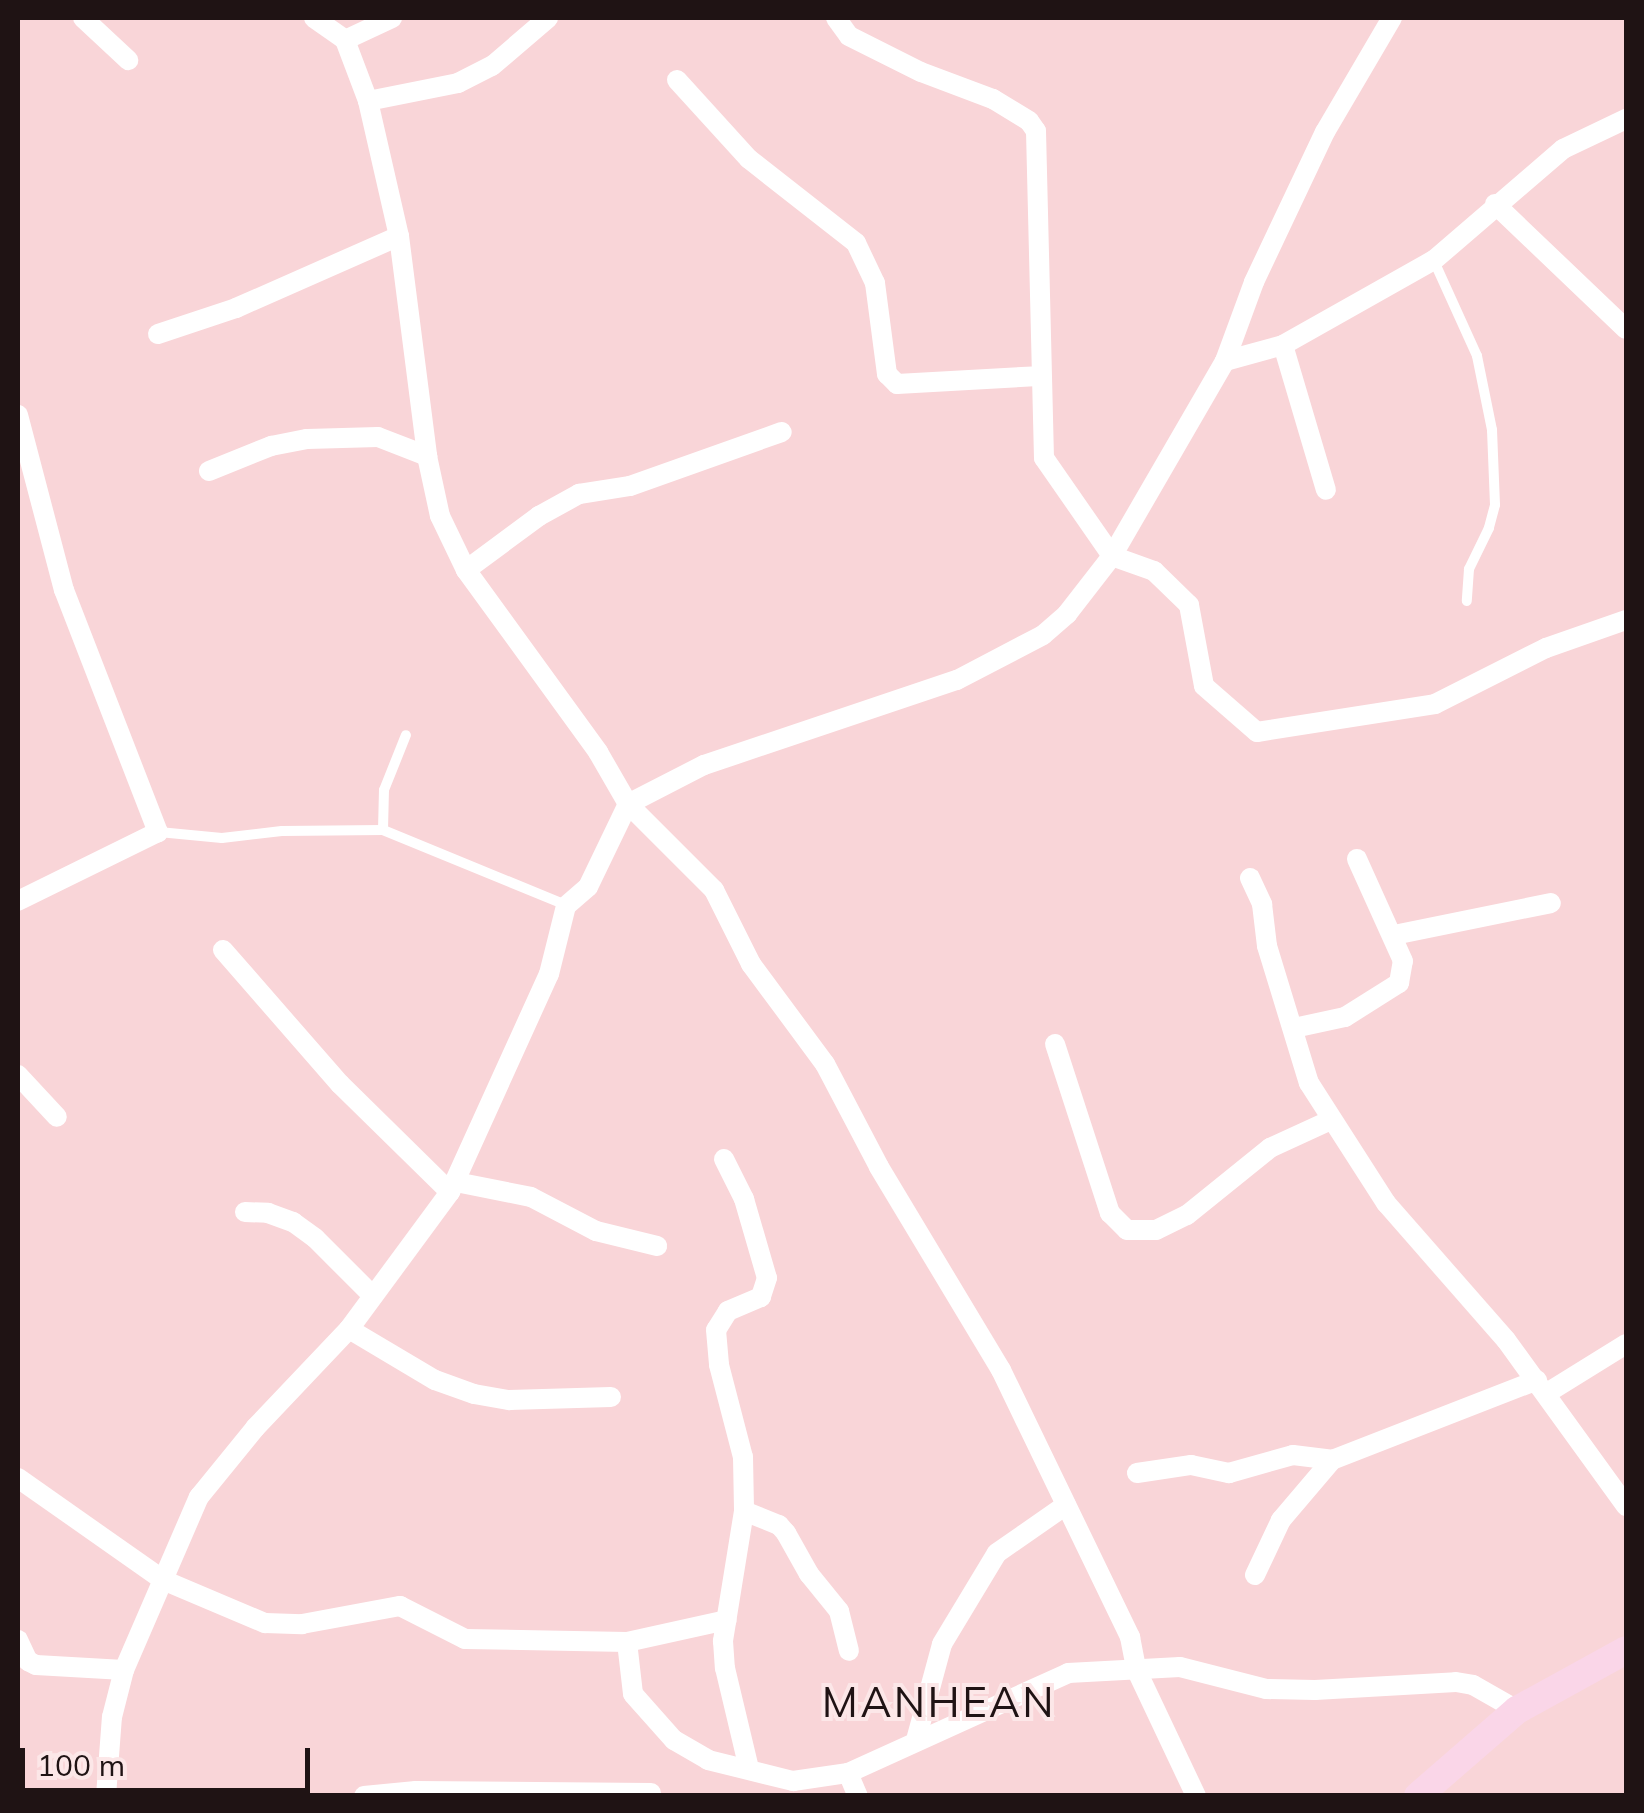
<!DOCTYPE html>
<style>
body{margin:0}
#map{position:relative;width:1644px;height:1813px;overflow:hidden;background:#f9d5d8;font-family:Mulish,sans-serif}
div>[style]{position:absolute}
.lane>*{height:10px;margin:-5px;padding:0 5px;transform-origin:5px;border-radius:5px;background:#fff}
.street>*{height:20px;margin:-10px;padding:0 10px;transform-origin:10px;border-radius:10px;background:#fff}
.secondary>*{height:28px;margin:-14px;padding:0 14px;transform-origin:14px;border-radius:14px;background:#fad6e8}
span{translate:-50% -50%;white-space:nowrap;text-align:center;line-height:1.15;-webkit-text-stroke:8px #fce7e8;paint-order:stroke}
.quarter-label{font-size:42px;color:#1f1314;letter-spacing:2.5px}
.frame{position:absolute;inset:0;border:20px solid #1f1314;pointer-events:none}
.scale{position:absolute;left:20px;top:1748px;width:290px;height:45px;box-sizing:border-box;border:5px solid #1f1314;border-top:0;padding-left:12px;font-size:30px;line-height:35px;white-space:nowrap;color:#1f1314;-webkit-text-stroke:8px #fce7e8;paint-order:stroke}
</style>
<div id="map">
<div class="lane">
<i style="left:1434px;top:261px;width:104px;rotate:65.6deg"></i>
<i style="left:1477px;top:356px;width:76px;rotate:78.5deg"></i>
<i style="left:1492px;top:430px;width:75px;rotate:87.7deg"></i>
<i style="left:1495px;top:505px;width:24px;rotate:105deg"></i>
<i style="left:1489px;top:528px;width:46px;rotate:116deg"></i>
<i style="left:1469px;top:569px;width:32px;rotate:94deg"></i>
<i style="left:383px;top:830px;width:40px;rotate:-88.6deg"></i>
<i style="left:384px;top:790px;width:59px;rotate:-68.2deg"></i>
<i style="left:159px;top:832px;width:63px;rotate:5.4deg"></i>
<i style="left:222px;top:838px;width:60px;rotate:-6.7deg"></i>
<i style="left:282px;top:831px;width:101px;rotate:-0.6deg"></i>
<i style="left:383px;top:830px;width:198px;rotate:22.3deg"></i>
</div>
<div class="street">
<i style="left:83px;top:18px;width:62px;rotate:43deg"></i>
<i style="left:314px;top:18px;width:38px;rotate:35deg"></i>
<i style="left:345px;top:40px;width:65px;rotate:69.3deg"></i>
<i style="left:368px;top:101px;width:139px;rotate:77.1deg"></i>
<i style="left:399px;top:236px;width:222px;rotate:82.7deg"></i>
<i style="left:427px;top:456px;width:61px;rotate:77.8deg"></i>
<i style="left:440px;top:516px;width:60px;rotate:64.3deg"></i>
<i style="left:466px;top:570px;width:225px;rotate:54deg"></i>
<i style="left:598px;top:752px;width:60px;rotate:60deg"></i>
<i style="left:628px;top:804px;width:122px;rotate:45deg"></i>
<i style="left:714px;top:890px;width:83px;rotate:63.4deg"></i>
<i style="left:751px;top:964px;width:124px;rotate:53.5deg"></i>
<i style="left:825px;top:1064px;width:116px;rotate:62.3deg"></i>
<i style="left:879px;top:1167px;width:237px;rotate:59deg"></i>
<i style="left:1001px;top:1370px;width:297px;rotate:64.2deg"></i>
<i style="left:1130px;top:1637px;width:33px;rotate:79deg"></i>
<i style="left:1136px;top:1669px;width:140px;rotate:64.7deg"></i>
<i style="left:836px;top:18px;width:22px;rotate:54deg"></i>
<i style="left:849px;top:36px;width:80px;rotate:26.6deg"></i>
<i style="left:921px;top:72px;width:77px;rotate:20.6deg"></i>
<i style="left:993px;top:99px;width:42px;rotate:31.4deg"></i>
<i style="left:1029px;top:121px;width:12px;rotate:55deg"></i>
<i style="left:1036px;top:131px;width:327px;rotate:88.6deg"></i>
<i style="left:1044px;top:458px;width:119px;rotate:55.2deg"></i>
<i style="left:1112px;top:556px;width:45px;rotate:19.7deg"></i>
<i style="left:1154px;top:571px;width:49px;rotate:44.2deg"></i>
<i style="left:1189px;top:605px;width:82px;rotate:79.5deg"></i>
<i style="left:1204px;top:686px;width:70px;rotate:41deg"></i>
<i style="left:1257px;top:732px;width:180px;rotate:-8.9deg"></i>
<i style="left:1435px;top:704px;width:124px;rotate:-26.8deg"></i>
<i style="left:1546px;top:648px;width:85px;rotate:-19.3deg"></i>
<i style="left:345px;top:40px;width:52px;rotate:-25.1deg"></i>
<i style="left:677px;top:80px;width:107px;rotate:47.7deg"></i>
<i style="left:749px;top:159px;width:136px;rotate:38.1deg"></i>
<i style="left:856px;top:243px;width:44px;rotate:64.6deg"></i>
<i style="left:875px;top:283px;width:92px;rotate:82.5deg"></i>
<i style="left:887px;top:374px;width:14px;rotate:45deg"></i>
<i style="left:897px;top:384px;width:141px;rotate:-3.2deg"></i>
<i style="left:368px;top:101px;width:92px;rotate:-11.3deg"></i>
<i style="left:458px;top:83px;width:38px;rotate:-27deg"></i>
<i style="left:492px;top:66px;width:74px;rotate:-40.6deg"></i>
<i style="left:1495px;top:204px;width:181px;rotate:43.7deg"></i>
<i style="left:158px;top:334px;width:82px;rotate:-18.4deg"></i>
<i style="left:236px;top:308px;width:178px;rotate:-23.8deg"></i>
<i style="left:1283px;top:345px;width:151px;rotate:73.5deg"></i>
<i style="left:1225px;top:361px;width:60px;rotate:-15.4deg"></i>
<i style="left:1283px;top:345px;width:173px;rotate:-29.4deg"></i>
<i style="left:1434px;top:260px;width:170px;rotate:-40.7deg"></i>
<i style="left:1563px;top:149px;width:70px;rotate:-25.5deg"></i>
<i style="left:18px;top:415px;width:181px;rotate:75.3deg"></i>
<i style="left:64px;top:590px;width:260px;rotate:68.8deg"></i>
<i style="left:158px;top:832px;width:156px;rotate:153.8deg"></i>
<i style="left:209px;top:471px;width:67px;rotate:-22deg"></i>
<i style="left:271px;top:446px;width:37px;rotate:-11deg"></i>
<i style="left:307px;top:439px;width:71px;rotate:-1.6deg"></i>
<i style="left:378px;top:437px;width:53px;rotate:21.2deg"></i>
<i style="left:466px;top:570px;width:91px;rotate:-36.5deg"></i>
<i style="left:539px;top:516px;width:46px;rotate:-28.8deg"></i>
<i style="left:579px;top:494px;width:52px;rotate:-8.9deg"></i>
<i style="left:630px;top:486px;width:161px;rotate:-19.6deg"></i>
<i style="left:1250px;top:878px;width:29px;rotate:65deg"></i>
<i style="left:1262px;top:904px;width:42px;rotate:83.2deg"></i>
<i style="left:1267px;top:946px;width:143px;rotate:73deg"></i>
<i style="left:1309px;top:1083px;width:143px;rotate:57.3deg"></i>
<i style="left:1386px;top:1203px;width:182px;rotate:48.8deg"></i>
<i style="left:1506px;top:1340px;width:205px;rotate:54.1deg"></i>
<i style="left:1394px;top:935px;width:160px;rotate:-11.5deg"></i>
<i style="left:223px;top:950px;width:178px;rotate:48.9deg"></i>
<i style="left:340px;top:1084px;width:154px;rotate:44.5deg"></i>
<i style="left:1294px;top:1028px;width:52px;rotate:-12.2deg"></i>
<i style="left:1345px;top:1017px;width:64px;rotate:-32.2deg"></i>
<i style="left:1399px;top:983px;width:22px;rotate:-80deg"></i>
<i style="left:1403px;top:961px;width:112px;rotate:-114.3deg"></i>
<i style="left:1055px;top:1044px;width:178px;rotate:72deg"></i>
<i style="left:1110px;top:1213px;width:24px;rotate:45deg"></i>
<i style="left:1127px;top:1230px;width:29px"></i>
<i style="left:1156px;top:1230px;width:34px;rotate:-26deg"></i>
<i style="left:1187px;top:1215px;width:107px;rotate:-38.9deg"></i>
<i style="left:1270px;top:1148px;width:67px;rotate:-24.7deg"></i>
<i style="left:18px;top:1075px;width:57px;rotate:47.1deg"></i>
<i style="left:724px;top:1159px;width:45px;rotate:63.4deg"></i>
<i style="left:744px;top:1199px;width:82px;rotate:73.8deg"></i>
<i style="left:767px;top:1278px;width:20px;rotate:108deg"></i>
<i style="left:761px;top:1297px;width:36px;rotate:157deg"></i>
<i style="left:728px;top:1311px;width:22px;rotate:122deg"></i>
<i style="left:716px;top:1330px;width:35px;rotate:85deg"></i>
<i style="left:719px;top:1365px;width:95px;rotate:75.4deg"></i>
<i style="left:743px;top:1457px;width:54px;rotate:88.9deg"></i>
<i style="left:744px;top:1511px;width:132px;rotate:99.2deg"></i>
<i style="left:723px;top:1641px;width:27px;rotate:86deg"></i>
<i style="left:725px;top:1668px;width:104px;rotate:76.6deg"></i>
<i style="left:456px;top:1182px;width:76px;rotate:11.3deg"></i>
<i style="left:531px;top:1197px;width:73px;rotate:27.6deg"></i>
<i style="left:596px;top:1231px;width:63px;rotate:13.8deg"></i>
<i style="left:245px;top:1212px;width:23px;rotate:2deg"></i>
<i style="left:268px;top:1213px;width:27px;rotate:20deg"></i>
<i style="left:293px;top:1222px;width:27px;rotate:36deg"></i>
<i style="left:315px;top:1238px;width:82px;rotate:45deg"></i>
<i style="left:349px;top:1329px;width:100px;rotate:30.7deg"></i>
<i style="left:435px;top:1380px;width:41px;rotate:19.7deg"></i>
<i style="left:474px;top:1394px;width:36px;rotate:10deg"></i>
<i style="left:509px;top:1400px;width:102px;rotate:-1.7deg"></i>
<i style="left:1547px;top:1393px;width:93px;rotate:-31.8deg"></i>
<i style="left:1137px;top:1473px;width:55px;rotate:-8.4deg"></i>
<i style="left:1191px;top:1465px;width:39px;rotate:12deg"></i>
<i style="left:1229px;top:1473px;width:66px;rotate:-15.7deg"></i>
<i style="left:1293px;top:1455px;width:39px;rotate:7deg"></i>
<i style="left:18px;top:1478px;width:177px;rotate:35.1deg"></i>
<i style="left:163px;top:1580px;width:111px;rotate:22.9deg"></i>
<i style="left:265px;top:1623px;width:37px;rotate:2deg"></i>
<i style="left:302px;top:1624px;width:100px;rotate:-10.4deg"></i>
<i style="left:400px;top:1606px;width:73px;rotate:26.9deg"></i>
<i style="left:465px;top:1639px;width:162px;rotate:1.1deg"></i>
<i style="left:627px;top:1642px;width:52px;rotate:83.4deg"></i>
<i style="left:633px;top:1694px;width:62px;rotate:48.3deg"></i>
<i style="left:674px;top:1740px;width:39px;rotate:30deg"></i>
<i style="left:708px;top:1760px;width:88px;rotate:13.9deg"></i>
<i style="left:793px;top:1781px;width:56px;rotate:-8.3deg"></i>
<i style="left:848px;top:1773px;width:242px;rotate:-24.4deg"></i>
<i style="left:1068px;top:1673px;width:112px;rotate:-3.1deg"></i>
<i style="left:1180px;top:1667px;width:89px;rotate:14.3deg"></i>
<i style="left:1266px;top:1689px;width:49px;rotate:1.2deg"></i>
<i style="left:1315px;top:1690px;width:141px;rotate:-3.2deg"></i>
<i style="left:1456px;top:1682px;width:17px;rotate:10deg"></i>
<i style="left:1473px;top:1685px;width:51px;rotate:29.6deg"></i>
<i style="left:744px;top:1511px;width:38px;rotate:22deg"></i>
<i style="left:779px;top:1525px;width:11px;rotate:49deg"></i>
<i style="left:786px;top:1533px;width:47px;rotate:60.7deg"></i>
<i style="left:809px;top:1574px;width:48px;rotate:51deg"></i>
<i style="left:839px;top:1611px;width:41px;rotate:76deg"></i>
<i style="left:1255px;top:1575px;width:61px;rotate:-64.7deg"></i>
<i style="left:1281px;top:1520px;width:79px;rotate:-49.6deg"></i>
<i style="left:1332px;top:1460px;width:220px;rotate:-21.3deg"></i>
<i style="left:18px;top:1640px;width:23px;rotate:65deg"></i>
<i style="left:28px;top:1661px;width:9px;rotate:27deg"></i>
<i style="left:36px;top:1665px;width:88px;rotate:3.3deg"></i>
<i style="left:627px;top:1642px;width:102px;rotate:-12.4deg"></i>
<i style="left:916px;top:1740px;width:99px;rotate:-74.8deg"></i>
<i style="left:942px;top:1644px;width:106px;rotate:-58.9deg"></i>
<i style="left:997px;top:1553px;width:84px;rotate:-34.8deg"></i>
<i style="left:848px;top:1773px;width:25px;rotate:67deg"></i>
<i style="left:106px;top:1796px;width:79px;rotate:-85.7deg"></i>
<i style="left:112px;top:1717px;width:49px;rotate:-75.7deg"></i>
<i style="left:124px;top:1670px;width:189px;rotate:-66.6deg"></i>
<i style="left:199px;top:1497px;width:89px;rotate:-50.9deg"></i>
<i style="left:255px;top:1428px;width:137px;rotate:-46.5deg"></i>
<i style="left:349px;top:1329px;width:170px;rotate:-53.6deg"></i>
<i style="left:450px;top:1192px;width:239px;rotate:-65.6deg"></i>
<i style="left:549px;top:974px;width:70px;rotate:-76deg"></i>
<i style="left:566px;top:906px;width:29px;rotate:-41deg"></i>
<i style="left:588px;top:887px;width:92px;rotate:-64.3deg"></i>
<i style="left:628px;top:804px;width:85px;rotate:-27.2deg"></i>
<i style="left:704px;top:765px;width:267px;rotate:-18.6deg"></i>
<i style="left:957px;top:680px;width:97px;rotate:-27.6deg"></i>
<i style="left:1043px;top:635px;width:32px;rotate:-41deg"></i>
<i style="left:1067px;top:614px;width:73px;rotate:-52.2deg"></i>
<i style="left:1112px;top:556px;width:225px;rotate:-59.9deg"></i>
<i style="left:1225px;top:361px;width:84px;rotate:-69.8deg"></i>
<i style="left:1254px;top:282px;width:166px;rotate:-64.7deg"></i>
<i style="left:1325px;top:132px;width:132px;rotate:-59.6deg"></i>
<i style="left:364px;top:1796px;width:52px;rotate:-5.5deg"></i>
<i style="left:416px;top:1791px;width:235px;rotate:0.5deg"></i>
</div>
<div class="secondary">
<i style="left:1418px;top:1796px;width:131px;rotate:-41deg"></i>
<i style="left:1517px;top:1710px;width:124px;rotate:-28.8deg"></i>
</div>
<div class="quarter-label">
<span style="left:939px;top:1702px">MANHEAN</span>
</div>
<div class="frame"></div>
<div class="scale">100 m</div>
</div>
